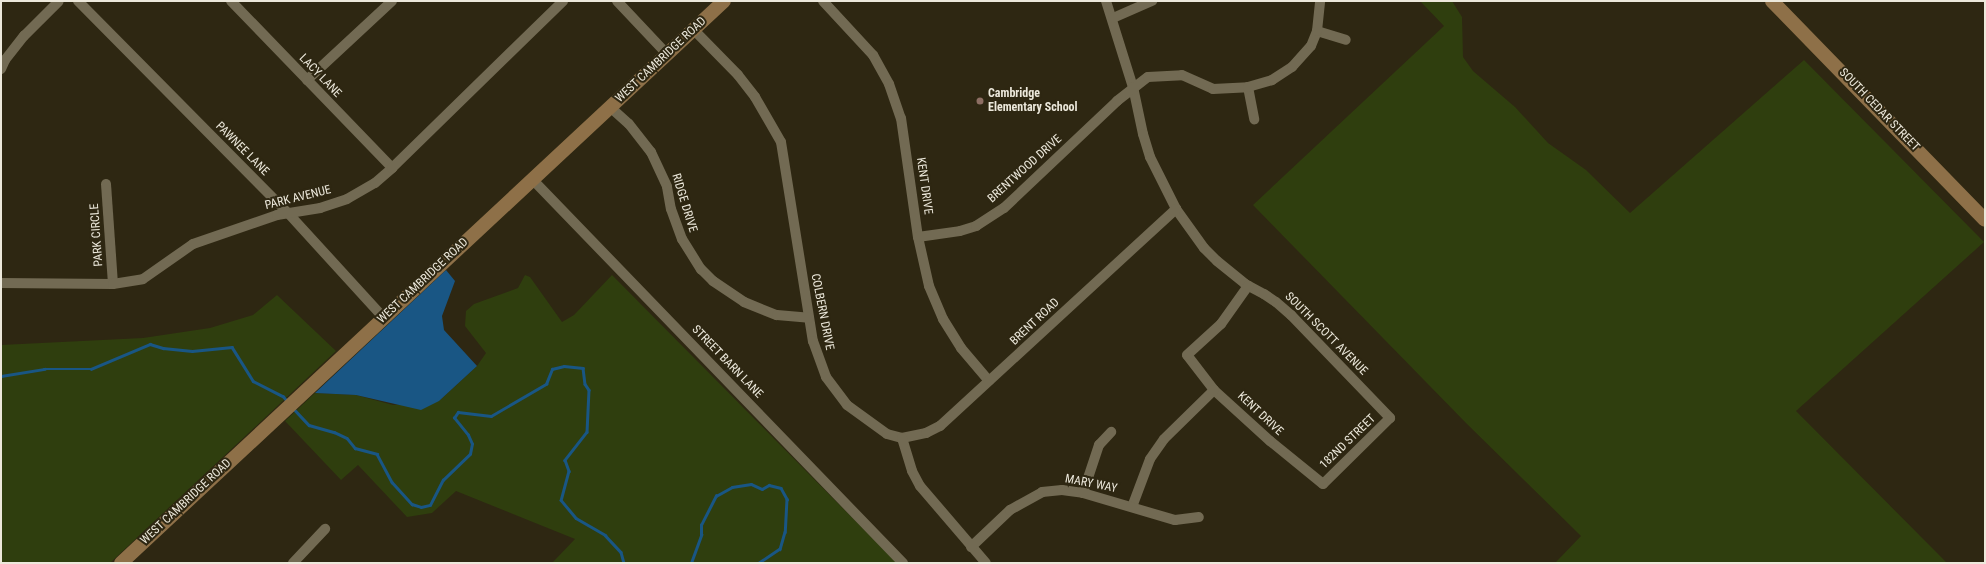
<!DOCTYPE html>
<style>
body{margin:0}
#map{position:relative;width:1986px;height:564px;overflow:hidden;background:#2e2712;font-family:"Roboto Condensed",sans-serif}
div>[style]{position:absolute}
.green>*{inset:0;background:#2f3e0e}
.water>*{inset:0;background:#195684}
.stream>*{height:2.5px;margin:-1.25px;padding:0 1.25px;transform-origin:1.25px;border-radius:1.25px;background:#195684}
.street>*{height:10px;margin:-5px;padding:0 5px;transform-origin:5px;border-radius:5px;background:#726a53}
.secondary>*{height:14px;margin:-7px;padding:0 7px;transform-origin:7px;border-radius:7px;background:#8e7048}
.dots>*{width:11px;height:11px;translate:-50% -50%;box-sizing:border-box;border:2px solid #2e2712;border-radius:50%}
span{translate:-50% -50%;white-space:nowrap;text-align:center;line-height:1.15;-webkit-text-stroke:4px #2e2712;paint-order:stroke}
.street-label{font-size:12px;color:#ece8db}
.poi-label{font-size:12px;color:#ece8db;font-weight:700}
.left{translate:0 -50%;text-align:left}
.frame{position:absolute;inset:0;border:2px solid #ece8db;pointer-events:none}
</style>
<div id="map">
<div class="green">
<i style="clip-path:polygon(1420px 1px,1452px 1px,1462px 17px,1463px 57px,1473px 71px,1515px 107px,1548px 143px,1586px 170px,1630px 213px,1804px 60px,1984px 242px,1796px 411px,1947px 563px,1555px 563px,1581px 536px,1466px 423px,1253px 205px,1444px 26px)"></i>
<i style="clip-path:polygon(525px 275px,530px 277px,562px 322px,574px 315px,612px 275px,897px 563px,552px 563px,575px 539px,456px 491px,432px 513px,407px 517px,358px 465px,341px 480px,285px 421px,315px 393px,356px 395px,393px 405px,439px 401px,477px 366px,486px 353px,465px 326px,466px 311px,474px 304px,518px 288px)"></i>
<i style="clip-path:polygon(277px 295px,336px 351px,110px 563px,1px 563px,1px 345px,143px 338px,210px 328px,253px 315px)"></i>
</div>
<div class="water">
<i style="clip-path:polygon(446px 270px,455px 281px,442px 316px,444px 330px,477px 366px,439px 401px,421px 410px,356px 395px,315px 393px)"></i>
</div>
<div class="stream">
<i style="left:1px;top:376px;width:44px;rotate:-9.2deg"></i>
<i style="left:44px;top:369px;width:47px"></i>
<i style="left:91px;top:369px;width:64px;rotate:-23deg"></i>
<i style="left:150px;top:344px;width:14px;rotate:17deg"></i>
<i style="left:163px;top:348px;width:29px;rotate:6deg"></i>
<i style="left:192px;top:351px;width:40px;rotate:-5.7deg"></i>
<i style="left:232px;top:347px;width:40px;rotate:58deg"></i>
<i style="left:253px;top:381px;width:34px;rotate:27deg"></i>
<i style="left:283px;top:396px;width:8px;rotate:50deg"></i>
<i style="left:294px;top:409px;width:22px;rotate:47deg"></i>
<i style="left:309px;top:425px;width:26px;rotate:16deg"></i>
<i style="left:334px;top:432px;width:14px;rotate:25deg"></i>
<i style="left:347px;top:438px;width:13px;rotate:51deg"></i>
<i style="left:355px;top:448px;width:23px;rotate:15deg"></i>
<i style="left:377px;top:454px;width:32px;rotate:62deg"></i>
<i style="left:392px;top:482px;width:30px;rotate:48deg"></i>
<i style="left:412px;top:504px;width:9px;rotate:18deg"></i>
<i style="left:421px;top:507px;width:9px;rotate:-13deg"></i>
<i style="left:430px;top:505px;width:28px;rotate:-63deg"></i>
<i style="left:443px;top:480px;width:37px;rotate:-44deg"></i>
<i style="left:470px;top:454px;width:10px;rotate:-79deg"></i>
<i style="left:472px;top:444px;width:10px;rotate:-114deg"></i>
<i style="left:468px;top:435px;width:22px;rotate:-129deg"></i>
<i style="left:454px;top:418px;width:7px;rotate:-56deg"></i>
<i style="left:458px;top:412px;width:33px;rotate:7deg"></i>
<i style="left:491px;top:416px;width:64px;rotate:-30.2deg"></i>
<i style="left:546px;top:384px;width:16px;rotate:-68deg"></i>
<i style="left:552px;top:369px;width:12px;rotate:-14deg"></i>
<i style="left:564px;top:366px;width:19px;rotate:6deg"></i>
<i style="left:583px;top:368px;width:16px;rotate:83deg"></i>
<i style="left:585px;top:384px;width:7px;rotate:56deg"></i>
<i style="left:589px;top:390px;width:42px;rotate:92.7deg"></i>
<i style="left:587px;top:432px;width:36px;rotate:128deg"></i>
<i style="left:565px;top:460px;width:12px;rotate:70deg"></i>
<i style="left:569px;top:471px;width:30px;rotate:105deg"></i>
<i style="left:561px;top:500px;width:23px;rotate:50deg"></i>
<i style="left:576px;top:518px;width:34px;rotate:30deg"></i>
<i style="left:605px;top:535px;width:23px;rotate:47deg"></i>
<i style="left:621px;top:552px;width:11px;rotate:75deg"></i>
<i style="left:691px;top:563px;width:30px;rotate:-70deg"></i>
<i style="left:701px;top:535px;width:10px;rotate:-90deg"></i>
<i style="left:701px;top:525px;width:33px;rotate:-63deg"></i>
<i style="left:716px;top:496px;width:18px;rotate:-29deg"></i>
<i style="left:732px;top:487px;width:19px;rotate:-9deg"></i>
<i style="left:751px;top:484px;width:12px;rotate:24deg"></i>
<i style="left:762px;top:489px;width:8px;rotate:-30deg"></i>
<i style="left:769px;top:485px;width:12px;rotate:14deg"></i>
<i style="left:781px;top:488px;width:13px;rotate:61deg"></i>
<i style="left:787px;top:499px;width:33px;rotate:93deg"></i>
<i style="left:785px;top:532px;width:18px;rotate:106deg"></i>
<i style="left:780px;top:549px;width:25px;rotate:146deg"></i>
</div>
<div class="street">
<i style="left:78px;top:1px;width:298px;rotate:45.3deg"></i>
<i style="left:288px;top:213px;width:142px;rotate:47.6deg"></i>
<i style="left:231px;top:1px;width:232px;rotate:46deg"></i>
<i style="left:617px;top:1px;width:73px;rotate:46.7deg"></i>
<i style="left:823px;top:1px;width:74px;rotate:47.2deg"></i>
<i style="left:873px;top:55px;width:33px;rotate:61deg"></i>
<i style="left:889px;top:84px;width:36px;rotate:71deg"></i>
<i style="left:901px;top:118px;width:120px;rotate:81.9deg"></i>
<i style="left:918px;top:237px;width:50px;rotate:77.3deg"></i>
<i style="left:929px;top:286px;width:36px;rotate:67deg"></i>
<i style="left:943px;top:319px;width:34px;rotate:58deg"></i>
<i style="left:961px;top:348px;width:43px;rotate:49.7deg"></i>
<i style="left:1106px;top:1px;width:90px;rotate:72.6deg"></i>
<i style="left:1133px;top:87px;width:48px;rotate:78deg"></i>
<i style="left:1143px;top:134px;width:24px;rotate:73deg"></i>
<i style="left:1150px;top:157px;width:58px;rotate:63.4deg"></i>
<i style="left:1176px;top:209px;width:48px;rotate:54.3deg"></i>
<i style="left:1204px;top:248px;width:18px;rotate:45deg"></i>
<i style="left:1217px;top:261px;width:36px;rotate:39deg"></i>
<i style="left:1245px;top:284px;width:21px;rotate:28deg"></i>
<i style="left:1264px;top:294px;width:14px;rotate:34deg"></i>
<i style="left:1276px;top:302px;width:20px;rotate:41deg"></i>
<i style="left:1291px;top:315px;width:143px;rotate:46.1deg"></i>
<i style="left:1390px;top:418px;width:94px;rotate:135.4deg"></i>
<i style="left:1323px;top:484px;width:68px;rotate:-140.9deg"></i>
<i style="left:1270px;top:441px;width:76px;rotate:-137.7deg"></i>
<i style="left:1214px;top:390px;width:44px;rotate:-127.6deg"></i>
<i style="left:1187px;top:355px;width:46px;rotate:-42.4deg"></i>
<i style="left:1221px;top:324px;width:47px;rotate:-54.6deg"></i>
<i style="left:1113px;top:18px;width:43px;rotate:-23.6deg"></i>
<i style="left:694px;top:30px;width:63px;rotate:45.6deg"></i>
<i style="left:738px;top:75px;width:28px;rotate:52deg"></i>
<i style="left:755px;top:97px;width:52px;rotate:60deg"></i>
<i style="left:781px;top:142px;width:202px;rotate:80.9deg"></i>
<i style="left:813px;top:341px;width:38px;rotate:70deg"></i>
<i style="left:826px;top:377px;width:35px;rotate:53deg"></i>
<i style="left:847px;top:405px;width:49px;rotate:35.9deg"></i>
<i style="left:887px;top:434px;width:16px;rotate:15deg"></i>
<i style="left:902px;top:438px;width:25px;rotate:-12deg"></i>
<i style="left:926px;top:433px;width:16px;rotate:-27deg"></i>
<i style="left:940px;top:426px;width:321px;rotate:-42.6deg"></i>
<i style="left:1317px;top:31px;width:30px;rotate:17deg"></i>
<i style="left:1px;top:69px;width:10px;rotate:-66deg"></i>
<i style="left:5px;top:60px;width:31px;rotate:-52deg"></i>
<i style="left:24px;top:36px;width:49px;rotate:-45deg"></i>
<i style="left:307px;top:80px;width:116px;rotate:-42.9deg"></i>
<i style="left:1248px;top:87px;width:33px;rotate:79deg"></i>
<i style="left:610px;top:107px;width:25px;rotate:42deg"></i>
<i style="left:629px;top:124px;width:36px;rotate:52deg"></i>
<i style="left:651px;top:152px;width:38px;rotate:65deg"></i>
<i style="left:667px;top:187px;width:22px;rotate:80deg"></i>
<i style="left:671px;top:209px;width:32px;rotate:70deg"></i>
<i style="left:682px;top:239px;width:36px;rotate:58deg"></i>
<i style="left:701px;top:269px;width:17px;rotate:45deg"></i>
<i style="left:713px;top:281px;width:37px;rotate:34deg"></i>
<i style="left:744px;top:302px;width:35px;rotate:22deg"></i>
<i style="left:777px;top:315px;width:32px;rotate:5deg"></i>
<i style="left:532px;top:179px;width:534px;rotate:45.99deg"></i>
<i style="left:106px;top:184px;width:100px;rotate:86deg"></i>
<i style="left:918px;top:237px;width:42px;rotate:-8.1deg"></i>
<i style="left:960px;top:231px;width:17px;rotate:-17deg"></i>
<i style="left:976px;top:226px;width:33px;rotate:-33deg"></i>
<i style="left:1004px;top:208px;width:156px;rotate:-43.4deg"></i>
<i style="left:1117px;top:101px;width:39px;rotate:-38deg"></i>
<i style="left:1148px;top:77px;width:34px;rotate:-3deg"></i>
<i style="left:1182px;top:75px;width:34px;rotate:24deg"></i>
<i style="left:1213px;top:89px;width:35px;rotate:-3deg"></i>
<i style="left:1248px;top:87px;width:25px;rotate:-16deg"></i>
<i style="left:1272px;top:80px;width:24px;rotate:-33deg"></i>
<i style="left:1292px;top:67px;width:28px;rotate:-48deg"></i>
<i style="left:1311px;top:46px;width:16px;rotate:-68deg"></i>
<i style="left:1317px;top:31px;width:30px;rotate:-84deg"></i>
<i style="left:1px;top:283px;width:112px;rotate:0.5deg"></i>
<i style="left:113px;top:284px;width:30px;rotate:-9deg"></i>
<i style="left:143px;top:279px;width:61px;rotate:-35deg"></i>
<i style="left:193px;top:244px;width:89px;rotate:-19deg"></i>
<i style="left:277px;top:215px;width:44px;rotate:-9.2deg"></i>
<i style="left:320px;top:208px;width:28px;rotate:-18deg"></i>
<i style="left:347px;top:199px;width:32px;rotate:-30deg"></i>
<i style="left:375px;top:183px;width:23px;rotate:-41deg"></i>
<i style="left:392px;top:168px;width:239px;rotate:-44.3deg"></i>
<i style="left:902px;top:438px;width:34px;rotate:73deg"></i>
<i style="left:912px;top:471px;width:17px;rotate:62deg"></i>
<i style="left:920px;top:486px;width:101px;rotate:49.4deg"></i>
<i style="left:1083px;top:493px;width:51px;rotate:-71.6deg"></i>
<i style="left:1099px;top:445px;width:18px;rotate:-47deg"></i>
<i style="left:1132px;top:507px;width:51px;rotate:-69.4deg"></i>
<i style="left:1150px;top:459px;width:24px;rotate:-55deg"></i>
<i style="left:1164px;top:439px;width:70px;rotate:-44.4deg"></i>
<i style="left:971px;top:547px;width:54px;rotate:-43.5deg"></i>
<i style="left:1010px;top:510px;width:37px;rotate:-29deg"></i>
<i style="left:1042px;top:492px;width:20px;rotate:-6deg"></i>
<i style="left:1062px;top:490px;width:21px;rotate:8deg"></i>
<i style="left:1083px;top:493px;width:96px;rotate:16.4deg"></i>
<i style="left:1175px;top:520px;width:24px;rotate:-7deg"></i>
<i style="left:293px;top:563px;width:47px;rotate:-46.7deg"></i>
</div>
<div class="secondary">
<i style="left:1772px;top:1px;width:305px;rotate:45.8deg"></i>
<i style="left:121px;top:563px;width:824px;rotate:-42.98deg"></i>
</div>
<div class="dots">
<i style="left:980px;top:101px;background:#8d6e63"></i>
</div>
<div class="street-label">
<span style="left:661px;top:60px;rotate:-43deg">WEST CAMBRIDGE ROAD</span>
<span style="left:320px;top:76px;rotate:46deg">LACY LANE</span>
<span style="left:1879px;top:110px;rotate:46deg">SOUTH CEDAR STREET</span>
<span style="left:242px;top:149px;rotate:45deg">PAWNEE LANE</span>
<span style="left:1025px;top:169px;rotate:-42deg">BRENTWOOD DRIVE</span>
<span style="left:924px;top:186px;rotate:82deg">KENT DRIVE</span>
<span style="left:298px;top:198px;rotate:-14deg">PARK AVENUE</span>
<span style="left:684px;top:203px;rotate:73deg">RIDGE DRIVE</span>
<span style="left:97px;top:235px;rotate:-94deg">PARK CIRCLE</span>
<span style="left:423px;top:281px;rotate:-43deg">WEST CAMBRIDGE ROAD</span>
<span style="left:822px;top:312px;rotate:79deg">COLBERN DRIVE</span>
<span style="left:1035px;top:322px;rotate:-43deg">BRENT ROAD</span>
<span style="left:1326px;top:334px;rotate:45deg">SOUTH SCOTT AVENUE</span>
<span style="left:727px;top:362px;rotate:46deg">STREET BARN LANE</span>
<span style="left:1260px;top:414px;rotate:43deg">KENT DRIVE</span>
<span style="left:1348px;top:442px;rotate:-44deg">182ND STREET</span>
<span style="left:1091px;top:484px;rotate:11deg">MARY WAY</span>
<span style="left:186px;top:502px;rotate:-43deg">WEST CAMBRIDGE ROAD</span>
</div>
<div class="poi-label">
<span class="left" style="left:988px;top:101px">Cambridge<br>Elementary School</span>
</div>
<div class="frame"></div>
</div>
